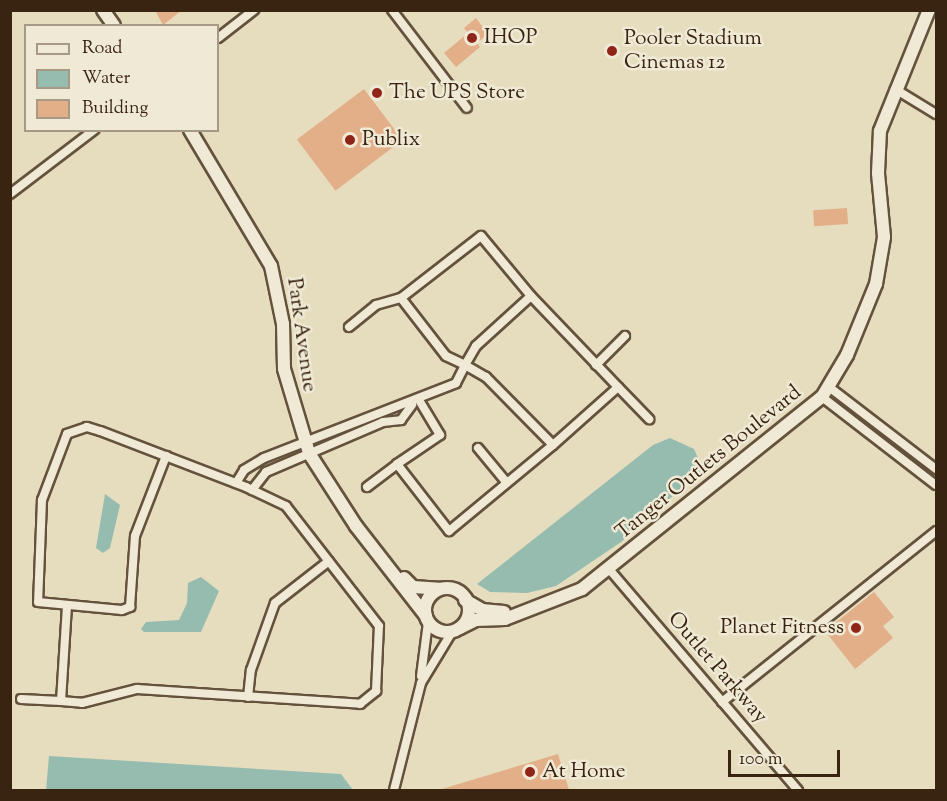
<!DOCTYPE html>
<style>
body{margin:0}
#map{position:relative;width:947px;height:801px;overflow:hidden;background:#e6ddbf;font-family:"Sorts Mill Goudy",serif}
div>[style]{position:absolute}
.water>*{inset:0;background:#96bcb0}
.building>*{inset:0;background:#e2af89;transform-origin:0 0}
.roads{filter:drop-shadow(2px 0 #64523c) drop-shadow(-2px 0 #64523c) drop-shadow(0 2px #64523c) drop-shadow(0 -2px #64523c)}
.street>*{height:8px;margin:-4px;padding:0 4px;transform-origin:4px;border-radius:4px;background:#efe9d5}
.secondary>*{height:12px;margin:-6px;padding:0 6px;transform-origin:6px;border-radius:6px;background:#efe9d5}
.secondary>.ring{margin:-6px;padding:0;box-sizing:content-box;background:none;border:12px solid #efe9d5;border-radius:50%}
.dots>*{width:16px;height:16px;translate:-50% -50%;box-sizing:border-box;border:3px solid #efe9d5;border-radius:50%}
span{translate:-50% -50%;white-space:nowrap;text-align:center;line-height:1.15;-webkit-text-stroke:5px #efe9d5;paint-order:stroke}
.poi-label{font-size:21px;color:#392411}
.left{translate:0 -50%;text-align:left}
.right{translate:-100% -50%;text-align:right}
.street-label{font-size:21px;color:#392411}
.frame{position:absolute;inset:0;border:12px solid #392411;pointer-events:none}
.legend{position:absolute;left:24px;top:24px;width:195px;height:108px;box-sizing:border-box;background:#efe9d5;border:2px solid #a69a87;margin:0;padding:8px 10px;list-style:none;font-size:18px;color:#392411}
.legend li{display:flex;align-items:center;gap:12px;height:30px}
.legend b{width:30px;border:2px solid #a69a87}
.scale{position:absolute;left:728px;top:750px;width:112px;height:27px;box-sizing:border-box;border:3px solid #392411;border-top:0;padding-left:8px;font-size:18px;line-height:21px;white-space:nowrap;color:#392411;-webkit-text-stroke:4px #efe9d5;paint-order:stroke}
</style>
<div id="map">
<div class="water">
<i style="clip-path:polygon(670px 438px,694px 449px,703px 469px,621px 542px,556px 586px,527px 593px,490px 592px,477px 584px,653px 445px)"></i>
<i style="clip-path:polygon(105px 494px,120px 505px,110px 548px,103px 553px,96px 548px)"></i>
<i style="clip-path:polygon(201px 577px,219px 591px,201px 632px,144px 632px,141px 629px,146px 622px,179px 620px,187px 603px,188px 583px)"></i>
<i style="clip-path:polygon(49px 756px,341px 774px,353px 790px,46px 790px)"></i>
</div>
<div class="building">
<i style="clip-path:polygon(155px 10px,182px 10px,163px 25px)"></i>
<i style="clip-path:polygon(476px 18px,488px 34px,477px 43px,480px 47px,456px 67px,444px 53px,468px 33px,464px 28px)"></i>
<i style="left:364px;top:89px;width:64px;height:84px;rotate:53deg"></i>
<i style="left:847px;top:208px;width:16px;height:34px;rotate:86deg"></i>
<i style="clip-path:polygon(874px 592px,894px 617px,883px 626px,893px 638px,855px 669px,825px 631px)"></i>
<i style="clip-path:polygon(558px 754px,569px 790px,442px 790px,442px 789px)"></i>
</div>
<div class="roads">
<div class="street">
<i style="left:392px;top:10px;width:123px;rotate:52.6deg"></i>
<i style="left:218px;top:38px;width:46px;rotate:-37.9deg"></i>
<i style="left:895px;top:89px;width:48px;rotate:31.4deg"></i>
<i style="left:10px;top:194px;width:106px;rotate:-37.3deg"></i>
<i style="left:349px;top:327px;width:35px;rotate:-39deg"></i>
<i style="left:376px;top:305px;width:26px;rotate:-16deg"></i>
<i style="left:596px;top:365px;width:41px;rotate:-45deg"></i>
<i style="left:618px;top:387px;width:45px;rotate:45.9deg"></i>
<i style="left:829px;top:387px;width:135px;rotate:37.5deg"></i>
<i style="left:822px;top:397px;width:144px;rotate:37.7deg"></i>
<i style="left:419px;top:400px;width:41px;rotate:59deg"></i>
<i style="left:440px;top:435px;width:52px;rotate:146deg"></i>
<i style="left:397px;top:464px;width:85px;rotate:52.2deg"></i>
<i style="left:449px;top:531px;width:135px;rotate:-39.6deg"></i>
<i style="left:478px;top:448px;width:45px;rotate:50.4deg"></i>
<i style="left:236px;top:483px;width:15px;rotate:-58deg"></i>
<i style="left:244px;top:470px;width:23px;rotate:-31deg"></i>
<i style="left:264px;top:458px;width:206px;rotate:-21.3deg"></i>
<i style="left:456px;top:383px;width:20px;rotate:-63deg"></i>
<i style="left:465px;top:365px;width:22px;rotate:-60deg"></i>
<i style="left:476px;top:346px;width:74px;rotate:-42.3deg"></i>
<i style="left:531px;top:296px;width:78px;rotate:-129.8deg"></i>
<i style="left:481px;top:236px;width:101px;rotate:142.2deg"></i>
<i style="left:401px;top:298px;width:73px;rotate:52.2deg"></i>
<i style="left:446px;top:356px;width:21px;rotate:25deg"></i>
<i style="left:465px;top:365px;width:24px;rotate:30deg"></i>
<i style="left:486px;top:377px;width:95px;rotate:45.4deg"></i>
<i style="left:553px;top:445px;width:87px;rotate:-41.7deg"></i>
<i style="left:618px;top:387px;width:126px;rotate:-133.7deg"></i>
<i style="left:367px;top:487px;width:38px;rotate:-37deg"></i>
<i style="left:252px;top:490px;width:23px;rotate:-52deg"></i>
<i style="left:266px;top:472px;width:127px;rotate:-23.1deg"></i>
<i style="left:383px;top:422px;width:18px;rotate:-6deg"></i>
<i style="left:401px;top:420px;width:19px;rotate:-54deg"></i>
<i style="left:609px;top:569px;width:291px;rotate:49.5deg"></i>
<i style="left:421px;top:676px;width:54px;rotate:-82.6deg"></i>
<i style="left:248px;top:697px;width:27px;rotate:-84deg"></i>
<i style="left:251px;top:670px;width:71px;rotate:-70.3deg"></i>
<i style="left:275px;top:603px;width:68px;rotate:-37.9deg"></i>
<i style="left:21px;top:699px;width:40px;rotate:2.9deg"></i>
<i style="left:61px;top:701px;width:95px;rotate:-86.4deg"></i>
<i style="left:61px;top:701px;width:21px;rotate:5deg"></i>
<i style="left:82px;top:703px;width:57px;rotate:-14.3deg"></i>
<i style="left:137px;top:689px;width:224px;rotate:3.8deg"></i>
<i style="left:360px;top:704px;width:21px;rotate:-39deg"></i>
<i style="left:376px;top:691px;width:65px;rotate:-87.4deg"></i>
<i style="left:379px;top:626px;width:152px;rotate:-127.8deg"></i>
<i style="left:286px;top:506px;width:44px;rotate:-154.6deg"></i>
<i style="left:246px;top:487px;width:156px;rotate:-159deg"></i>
<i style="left:100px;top:431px;width:14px;rotate:-163deg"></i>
<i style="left:87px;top:427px;width:21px;rotate:161deg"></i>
<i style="left:67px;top:434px;width:71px;rotate:110.7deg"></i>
<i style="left:42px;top:500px;width:102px;rotate:92.2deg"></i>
<i style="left:38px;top:602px;width:84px;rotate:5.4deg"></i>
<i style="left:122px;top:610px;width:9px;rotate:-21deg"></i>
<i style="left:130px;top:607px;width:71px;rotate:-86deg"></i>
<i style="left:135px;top:536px;width:86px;rotate:-68.8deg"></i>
<i style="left:722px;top:702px;width:274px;rotate:-38.6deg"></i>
<i style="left:394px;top:790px;width:110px;rotate:-75.8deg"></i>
<i style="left:421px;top:683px;width:60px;rotate:-58.7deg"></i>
</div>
<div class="secondary">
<i style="left:103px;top:10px;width:19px;rotate:55deg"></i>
<i style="left:190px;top:130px;width:158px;rotate:59.2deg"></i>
<i style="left:271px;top:266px;width:59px;rotate:78.3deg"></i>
<i style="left:283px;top:324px;width:45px;rotate:88.7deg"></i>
<i style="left:284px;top:369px;width:88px;rotate:73.4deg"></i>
<i style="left:309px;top:453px;width:87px;rotate:57.2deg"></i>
<i style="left:356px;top:526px;width:114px;rotate:52.1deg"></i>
<i style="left:404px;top:578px;width:13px;rotate:45deg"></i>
<i style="left:413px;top:587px;width:26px;rotate:4deg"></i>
<i class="ring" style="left:425px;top:588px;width:32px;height:32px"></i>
<i style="left:465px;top:600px;width:20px;rotate:30deg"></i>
<i style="left:482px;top:610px;width:22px;rotate:5deg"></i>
<i style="left:460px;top:628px;width:18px;rotate:-27deg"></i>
<i style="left:476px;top:620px;width:29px;rotate:-2deg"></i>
<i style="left:505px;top:619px;width:83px;rotate:-21.3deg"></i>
<i style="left:582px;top:589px;width:307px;rotate:-38.7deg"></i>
<i style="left:822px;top:397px;width:49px;rotate:-59.2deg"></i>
<i style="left:847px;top:355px;width:77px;rotate:-67.8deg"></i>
<i style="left:876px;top:284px;width:48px;rotate:-80.3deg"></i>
<i style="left:884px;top:237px;width:64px;rotate:-95.4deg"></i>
<i style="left:878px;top:173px;width:42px;rotate:-87.3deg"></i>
<i style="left:880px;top:131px;width:131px;rotate:-68deg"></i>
</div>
</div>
<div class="dots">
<i style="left:472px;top:38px;background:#8f2418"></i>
<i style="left:612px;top:51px;background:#8f2418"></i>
<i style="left:377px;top:93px;background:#8f2418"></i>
<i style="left:350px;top:140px;background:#8f2418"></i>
<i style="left:856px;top:628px;background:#8f2418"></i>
<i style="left:530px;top:772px;background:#8f2418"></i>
</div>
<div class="poi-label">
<span class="left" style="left:484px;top:38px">IHOP</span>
<span class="left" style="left:624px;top:51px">Pooler Stadium<br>Cinemas 12</span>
<span class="left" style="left:389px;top:93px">The UPS Store</span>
<span class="left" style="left:362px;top:140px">Publix</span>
<span class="right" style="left:844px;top:628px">Planet Fitness</span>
<span class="left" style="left:542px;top:772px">At Home</span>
</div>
<div class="street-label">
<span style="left:301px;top:335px;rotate:82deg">Park Avenue</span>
<span style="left:709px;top:463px;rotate:-39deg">Tanger Outlets Boulevard</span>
<span style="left:717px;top:668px;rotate:49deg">Outlet Parkway</span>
</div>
<div class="frame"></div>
<ul class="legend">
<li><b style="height:8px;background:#efe9d5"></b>Road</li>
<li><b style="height:16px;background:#96bcb0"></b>Water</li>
<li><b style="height:16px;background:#e2af89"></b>Building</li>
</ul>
<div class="scale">100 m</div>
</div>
